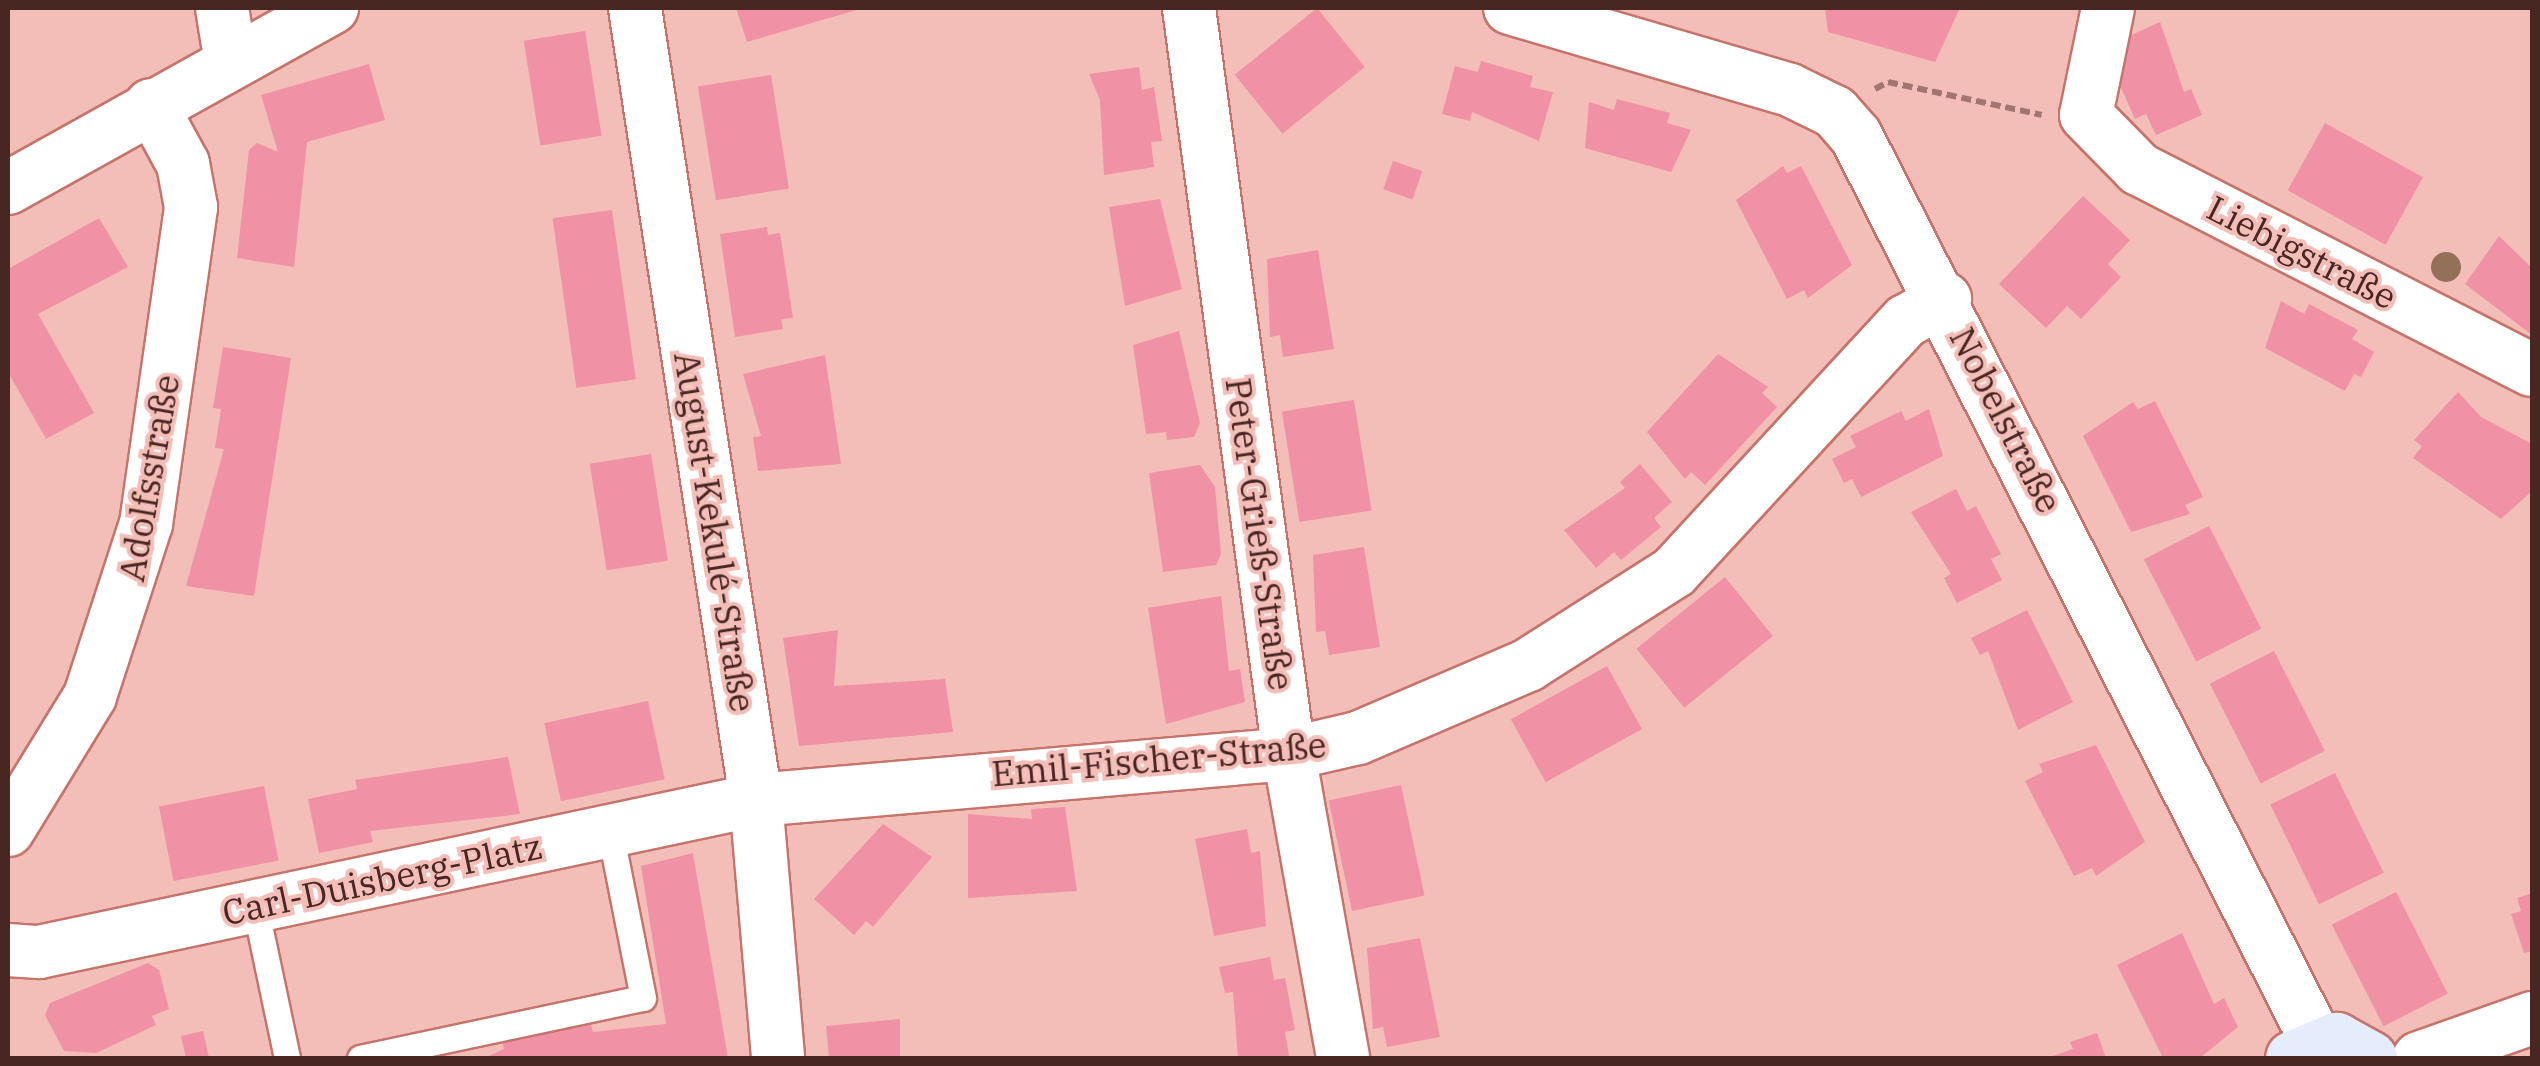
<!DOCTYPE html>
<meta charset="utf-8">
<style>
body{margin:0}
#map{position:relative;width:2540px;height:1066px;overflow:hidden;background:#f4beb8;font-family:"IBM Plex Serif",serif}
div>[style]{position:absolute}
.building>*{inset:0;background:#f091a5;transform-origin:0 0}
.path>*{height:6px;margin-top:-3px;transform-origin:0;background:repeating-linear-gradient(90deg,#a27570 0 10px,transparent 0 15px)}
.roads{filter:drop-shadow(2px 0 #c6746b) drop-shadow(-2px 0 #c6746b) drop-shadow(0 2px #c6746b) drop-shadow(0 -2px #c6746b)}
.lane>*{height:25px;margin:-12.5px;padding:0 12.5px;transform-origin:12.5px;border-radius:12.5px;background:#fff}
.street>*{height:52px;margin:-26px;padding:0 26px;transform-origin:26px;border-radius:26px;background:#fff}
.secondary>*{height:55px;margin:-27.5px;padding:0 27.5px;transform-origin:27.5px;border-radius:27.5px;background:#e5ecfc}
.trees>*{width:30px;height:30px;margin:-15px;border-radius:50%;background:#927158}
span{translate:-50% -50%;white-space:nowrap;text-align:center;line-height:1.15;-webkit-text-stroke:8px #f4beb8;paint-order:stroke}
.street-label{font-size:35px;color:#482622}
.frame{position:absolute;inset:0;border:10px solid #482622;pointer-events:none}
</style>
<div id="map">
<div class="building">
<i style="clip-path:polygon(736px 8px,860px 8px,860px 9px,747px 42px)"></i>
<i style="left:1317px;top:8px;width:76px;height:106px;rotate:51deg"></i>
<i style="clip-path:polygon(1825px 8px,1953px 8px,1959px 10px,1935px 62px,1828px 32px)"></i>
<i style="clip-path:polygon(2160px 22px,2184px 92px,2191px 89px,2202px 115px,2156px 135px,2146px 114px,2135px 119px,2113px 70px,2124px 65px,2114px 43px)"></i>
<i style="left:585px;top:31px;width:106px;height:62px;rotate:81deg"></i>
<i style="clip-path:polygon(1481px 61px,1533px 76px,1530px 87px,1553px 92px,1539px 141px,1472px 112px,1470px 121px,1442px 114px,1455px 66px,1478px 72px)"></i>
<i style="clip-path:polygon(369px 64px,385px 120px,307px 142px,294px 267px,237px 258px,249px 150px,257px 143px,278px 152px,261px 95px)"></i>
<i style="clip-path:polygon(1139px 67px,1142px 90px,1154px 87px,1162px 141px,1151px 142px,1154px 167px,1104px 175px,1100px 100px,1089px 74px)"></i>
<i style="left:771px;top:75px;width:115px;height:74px;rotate:81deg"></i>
<i style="clip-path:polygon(1617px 99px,1670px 113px,1667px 123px,1691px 130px,1671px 172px,1585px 148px,1589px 102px,1614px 110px)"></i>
<i style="left:2325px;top:123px;width:112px;height:77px;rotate:29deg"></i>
<i style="left:1393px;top:161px;width:31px;height:30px;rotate:19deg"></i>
<i style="clip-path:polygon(1783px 166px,1787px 173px,1801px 166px,1852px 265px,1808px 298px,1804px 290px,1787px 299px,1736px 200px)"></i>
<i style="clip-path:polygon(2083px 196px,2130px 240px,2108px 264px,2121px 277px,2081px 319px,2067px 306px,2046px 328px,1999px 284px)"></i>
<i style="clip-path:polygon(1160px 199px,1182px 289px,1125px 306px,1109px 207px)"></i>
<i style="left:612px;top:210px;width:171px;height:60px;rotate:82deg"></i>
<i style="clip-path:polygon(99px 218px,128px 267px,38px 314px,94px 413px,46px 439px,8px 372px,8px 269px)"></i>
<i style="clip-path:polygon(767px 227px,768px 235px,780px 233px,793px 318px,781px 319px,783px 329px,735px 337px,720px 234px)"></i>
<i style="clip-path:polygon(2499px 236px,2532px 268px,2532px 335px,2465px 284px)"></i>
<i style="clip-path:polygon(1318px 250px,1334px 349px,1283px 357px,1280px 335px,1270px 337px,1267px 259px)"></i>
<i style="clip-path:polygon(2281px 301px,2304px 314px,2309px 304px,2358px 330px,2352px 339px,2374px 352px,2361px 377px,2354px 374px,2345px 391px,2265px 348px)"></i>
<i style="clip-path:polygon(1179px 331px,1200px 423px,1194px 437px,1167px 440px,1166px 432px,1146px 434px,1133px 345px)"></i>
<i style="clip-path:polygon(223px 347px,291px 358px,254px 596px,186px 586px,224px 449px,215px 448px,221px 409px,213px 408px)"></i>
<i style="clip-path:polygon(1718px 354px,1768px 387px,1762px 393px,1777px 407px,1705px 485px,1691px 472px,1685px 479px,1647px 432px)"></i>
<i style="clip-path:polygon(825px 355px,841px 464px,758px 471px,753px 437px,761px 436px,743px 374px)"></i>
<i style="clip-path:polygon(2458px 392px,2481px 417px,2532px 444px,2532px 491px,2501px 519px,2413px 458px,2422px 446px,2414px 440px)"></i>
<i style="left:1354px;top:400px;width:112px;height:73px;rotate:81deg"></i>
<i style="clip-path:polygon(2155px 401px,2203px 497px,2185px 505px,2190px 514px,2131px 532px,2083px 436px,2133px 402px,2138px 409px)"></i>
<i style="clip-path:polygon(1929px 409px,1943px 456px,1861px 497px,1852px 479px,1844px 483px,1832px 459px,1856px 447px,1850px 436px,1901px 411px,1906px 421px)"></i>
<i style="left:651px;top:454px;width:108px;height:62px;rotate:81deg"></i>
<i style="clip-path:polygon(1640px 464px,1672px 502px,1654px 518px,1661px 527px,1621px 560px,1614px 552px,1596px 568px,1564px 530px,1625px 488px,1620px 482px)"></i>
<i style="clip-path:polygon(1200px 465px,1215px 487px,1221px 554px,1216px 565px,1163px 572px,1149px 473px)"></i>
<i style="clip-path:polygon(1956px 489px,1967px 511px,1976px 506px,2001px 554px,1991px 559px,2002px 580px,1957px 603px,1944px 578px,1951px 574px,1911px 512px)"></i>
<i style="left:2209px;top:526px;width:115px;height:73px;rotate:63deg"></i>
<i style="clip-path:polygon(1364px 547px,1380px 647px,1329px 655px,1325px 631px,1316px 632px,1313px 555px)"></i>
<i style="left:1725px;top:577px;width:76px;height:114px;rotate:51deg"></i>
<i style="clip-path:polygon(1221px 596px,1229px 671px,1240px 669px,1245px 702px,1166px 724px,1148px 608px)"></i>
<i style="clip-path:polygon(2027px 610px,2073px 702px,2018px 730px,1988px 651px,1980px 655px,1971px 638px)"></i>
<i style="clip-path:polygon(838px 630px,834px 686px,945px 679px,953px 732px,799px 746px,783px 638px)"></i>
<i style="left:2274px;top:651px;width:112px;height:72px;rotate:63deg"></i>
<i style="left:1607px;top:666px;width:72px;height:110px;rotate:61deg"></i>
<i style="left:648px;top:701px;width:80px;height:106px;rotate:78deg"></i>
<i style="clip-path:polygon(2096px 745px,2145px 842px,2096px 876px,2092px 868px,2074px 876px,2025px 781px,2043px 772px,2039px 764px)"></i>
<i style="clip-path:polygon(508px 757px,520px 814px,370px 831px,373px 842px,319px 853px,308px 799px,357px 789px,355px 780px)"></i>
<i style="left:2335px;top:773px;width:111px;height:72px;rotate:64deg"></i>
<i style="left:1401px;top:785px;width:113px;height:74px;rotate:78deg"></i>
<i style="left:264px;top:786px;width:76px;height:107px;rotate:79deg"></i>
<i style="clip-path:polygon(1065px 807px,1077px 891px,968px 898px,968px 814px,1032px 819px,1031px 809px)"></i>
<i style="clip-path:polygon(883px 824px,932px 857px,873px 927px,866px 921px,854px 935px,814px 899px)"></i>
<i style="clip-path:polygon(1247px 829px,1251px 853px,1260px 851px,1266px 926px,1214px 936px,1195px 839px)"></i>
<i style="clip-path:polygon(693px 853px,728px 1058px,484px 1058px,504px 1049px,502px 1041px,590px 1022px,593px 1032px,666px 1024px,641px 866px)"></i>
<i style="left:2396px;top:892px;width:114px;height:72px;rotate:63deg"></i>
<i style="clip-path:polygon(2532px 893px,2532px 951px,2524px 953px,2511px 914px,2521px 911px,2517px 898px)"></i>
<i style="clip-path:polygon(2182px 933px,2214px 1004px,2224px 998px,2238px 1027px,2200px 1058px,2163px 1058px,2117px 965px)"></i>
<i style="clip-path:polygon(1420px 938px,1440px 1037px,1387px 1047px,1383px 1027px,1373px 1029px,1367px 948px)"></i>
<i style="clip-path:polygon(1270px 957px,1274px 980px,1285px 978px,1295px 1030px,1285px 1032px,1289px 1056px,1238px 1058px,1233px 992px,1225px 993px,1219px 967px)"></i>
<i style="clip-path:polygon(148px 963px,159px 970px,169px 1009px,152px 1016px,156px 1025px,96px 1053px,64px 1051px,45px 1015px,50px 1003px)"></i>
<i style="clip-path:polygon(900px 1019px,900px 1058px,829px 1058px,826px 1026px)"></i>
<i style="clip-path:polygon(203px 1031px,209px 1058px,186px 1058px,181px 1036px)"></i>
<i style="clip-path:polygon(2097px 1033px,2106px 1058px,2047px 1058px,2073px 1049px,2070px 1042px)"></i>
</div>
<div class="path">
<i style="left:1875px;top:89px;width:15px;rotate:-28deg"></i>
<i style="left:1888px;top:82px;width:157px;rotate:12.1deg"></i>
</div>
<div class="roads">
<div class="lane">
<i style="left:255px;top:906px;width:155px;rotate:78.1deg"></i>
<i style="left:360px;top:1058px;width:289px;rotate:-12deg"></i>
<i style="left:643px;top:998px;width:170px;rotate:-101.2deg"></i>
</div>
<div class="street">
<i style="left:222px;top:8px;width:50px;rotate:80.7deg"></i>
<i style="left:635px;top:8px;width:801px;rotate:81.31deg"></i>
<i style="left:756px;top:800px;width:259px;rotate:85.1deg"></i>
<i style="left:1189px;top:8px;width:753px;rotate:82.37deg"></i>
<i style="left:1289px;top:754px;width:309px;rotate:79.9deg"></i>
<i style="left:1510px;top:8px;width:292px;rotate:16.3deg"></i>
<i style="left:1790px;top:90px;width:50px;rotate:26.1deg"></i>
<i style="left:1835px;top:112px;width:32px;rotate:49deg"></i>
<i style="left:1856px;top:136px;width:1017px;rotate:63.03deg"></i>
<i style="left:2108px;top:8px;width:109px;rotate:101.6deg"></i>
<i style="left:2086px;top:115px;width:76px;rotate:45.5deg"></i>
<i style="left:2139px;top:169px;width:441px;rotate:27.1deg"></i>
<i style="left:8px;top:188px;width:371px;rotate:-29.1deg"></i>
<i style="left:8px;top:830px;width:157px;rotate:-58.5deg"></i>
<i style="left:90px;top:696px;width:181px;rotate:-72deg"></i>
<i style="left:146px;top:524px;width:320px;rotate:-81.9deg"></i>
<i style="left:191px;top:207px;width:44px;rotate:-100.5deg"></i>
<i style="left:183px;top:164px;width:67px;rotate:-118.5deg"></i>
<i style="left:8px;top:950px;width:31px;rotate:4deg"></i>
<i style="left:39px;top:952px;width:733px;rotate:-11.97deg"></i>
<i style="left:756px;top:800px;width:535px;rotate:-4.93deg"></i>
<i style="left:1289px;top:754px;width:71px;rotate:-13.1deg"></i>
<i style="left:1358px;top:738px;width:185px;rotate:-23.2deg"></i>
<i style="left:1528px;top:665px;width:173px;rotate:-32.5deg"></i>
<i style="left:1674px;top:572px;width:342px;rotate:-47.3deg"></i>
<i style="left:1906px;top:321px;width:45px;rotate:-29.4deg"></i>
<i style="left:2419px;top:1058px;width:120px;rotate:-19.5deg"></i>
</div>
<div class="secondary">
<i style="left:2293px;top:1058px;width:47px;rotate:-22.7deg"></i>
<i style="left:2336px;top:1040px;width:38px;rotate:29deg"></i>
</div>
</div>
<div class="trees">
<i style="left:2446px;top:267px"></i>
</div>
<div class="street-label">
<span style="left:2302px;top:252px;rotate:27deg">Liebigstraße</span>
<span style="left:2006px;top:420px;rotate:63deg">Nobelstraße</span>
<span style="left:149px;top:478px;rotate:-80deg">Adolfsstraße</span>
<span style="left:715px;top:532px;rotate:81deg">August-Kekulé-Straße</span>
<span style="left:1260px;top:534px;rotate:82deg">Peter-Grieß-Straße</span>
<span style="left:1159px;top:759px;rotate:-5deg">Emil-Fischer-Straße</span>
<span style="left:382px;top:879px;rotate:-12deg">Carl-Duisberg-Platz</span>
</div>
<div class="frame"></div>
</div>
